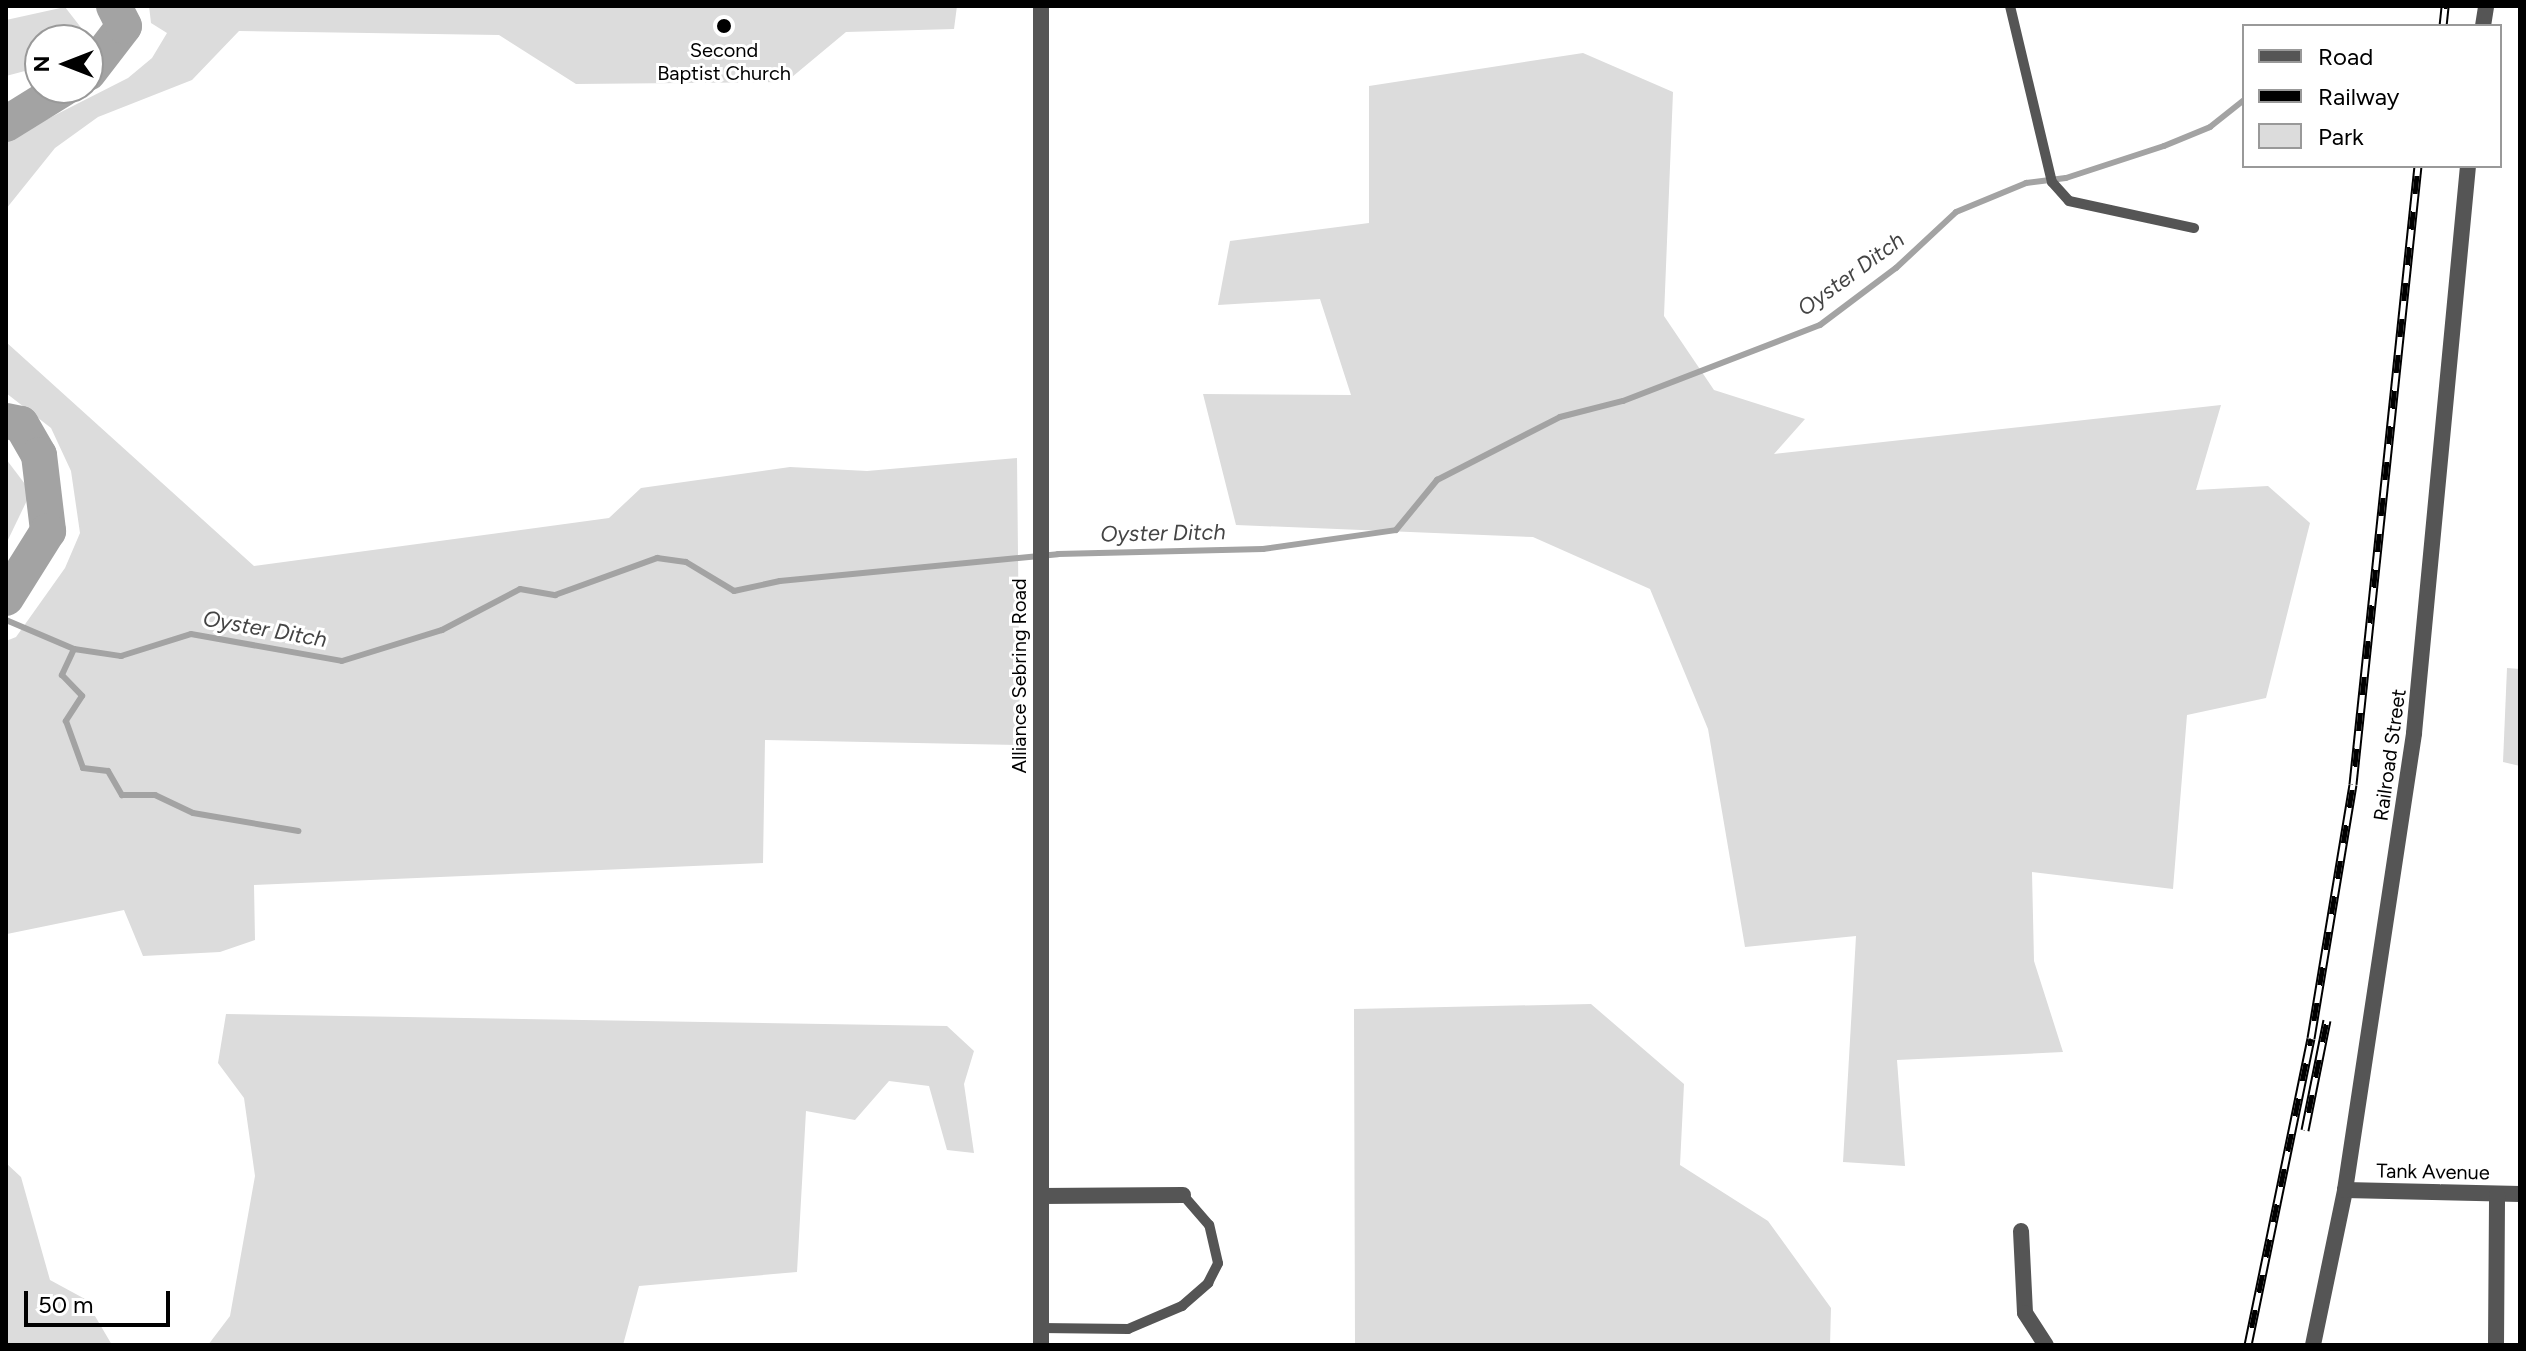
<!DOCTYPE html>
<style>
body{margin:0}
#map{position:relative;width:2526px;height:1351px;overflow:hidden;background:#fff;font-family:Figtree,sans-serif}
div>[style]{position:absolute}
.green>*{inset:0;background:#dcdcdc}
.stream>*{height:6px;margin:-3px;padding:0 3px;transform-origin:3px;border-radius:3px;background:#a3a3a3}
.river>*{height:36px;margin:-18px;padding:0 18px;transform-origin:18px;border-radius:18px;background:#a3a3a3}
.service>*{height:10px;margin:-5px;padding:0 5px;transform-origin:5px;border-radius:5px;background:#555}
.minor>*{height:16px;margin:-8px;padding:0 8px;transform-origin:8px;border-radius:8px;background:#555}
.tertiary>*{height:16px;margin:-8px;padding:0 8px;transform-origin:8px;border-radius:8px;background:#555}
.rail>*{height:9px;margin-top:-4.5px;transform-origin:0;background:repeating-linear-gradient(90deg,#fff 0 18px,#000 0 36px);box-sizing:border-box;border-block:2px solid #000}
.dots>*{width:22px;height:22px;translate:-50% -50%;box-sizing:border-box;border:4px solid #fff;border-radius:50%}
span{translate:-50% -50%;white-space:nowrap;text-align:center;line-height:1.15;-webkit-text-stroke:6px #fff;paint-order:stroke}
.poi-label{font-size:20px;color:#000}
.street-label{font-size:20px;color:#000}
.water-label{font-size:22px;color:#444;font-style:italic}
.frame{position:absolute;inset:0;border:8px solid #000;pointer-events:none}
.legend{position:absolute;left:2242px;top:24px;width:260px;height:144px;box-sizing:border-box;background:#fff;border:2px solid #999;margin:0;padding:10px 14px;list-style:none;font-size:24px;color:#000}
.legend li{display:flex;align-items:center;gap:16px;height:40px}
.legend b{width:40px;border:2px solid #999}
.north{position:absolute;left:24px;top:24px;width:80px;height:80px;box-sizing:border-box;background:#fff;border:2px solid #999;border-radius:50%;rotate:270deg;font-size:22px;font-weight:700;line-height:32px;text-align:center;color:#000}
.north::after{content:'';display:block;margin:auto;width:28px;height:36px;background:#000;clip-path:polygon(50% 0,100% 100%,50% 72%,0 100%)}
.scale{position:absolute;left:24px;top:1291px;width:146px;height:36px;box-sizing:border-box;border:4px solid #000;border-top:0;padding-left:10px;font-size:24px;line-height:28px;white-space:nowrap;color:#000;-webkit-text-stroke:6px #fff;paint-order:stroke}
</style>
<div id="map">
<div class="green">
<i style="clip-path:polygon(149px 6px,957px 6px,954px 29px,846px 32px,786px 82px,576px 84px,499px 35px,239px 31px,192px 80px,98px 117px,55px 148px,6px 209px,6px 140px,128px 78px,152px 58px,167px 33px,151px 23px)"></i>
<i style="clip-path:polygon(65px 7px,86px 34px,80px 40px,40px 40px,40px 67px,6px 76px,6px 20px)"></i>
<i style="clip-path:polygon(1583px 53px,1673px 92px,1664px 316px,1714px 390px,1805px 419px,1774px 454px,2221px 405px,2196px 490px,2268px 486px,2310px 523px,2266px 698px,2187px 715px,2173px 889px,2032px 872px,2034px 961px,2063px 1052px,1897px 1060px,1905px 1166px,1843px 1162px,1856px 936px,1745px 947px,1708px 729px,1650px 589px,1533px 537px,1236px 525px,1203px 394px,1351px 395px,1320px 299px,1218px 305px,1230px 241px,1369px 223px,1369px 86px)"></i>
<i style="clip-path:polygon(6px 342px,254px 566px,609px 518px,641px 488px,790px 467px,867px 471px,1017px 458px,1020px 745px,765px 740px,763px 863px,254px 885px,255px 940px,220px 952px,143px 956px,124px 910px,7px 934px,6px 641px,16px 637px,65px 568px,80px 533px,71px 471px,51px 428px,6px 393px)"></i>
<i style="clip-path:polygon(6px 459px,31px 492px,6px 544px)"></i>
<i style="clip-path:polygon(2507px 668px,2520px 669px,2520px 766px,2503px 762px)"></i>
<i style="clip-path:polygon(1591px 1004px,1684px 1084px,1680px 1165px,1768px 1221px,1831px 1308px,1830px 1345px,1355px 1345px,1354px 1009px)"></i>
<i style="clip-path:polygon(226px 1014px,947px 1026px,974px 1051px,964px 1084px,974px 1153px,947px 1150px,929px 1086px,889px 1081px,855px 1120px,806px 1111px,797px 1272px,639px 1286px,623px 1345px,208px 1345px,230px 1316px,255px 1176px,244px 1098px,218px 1063px)"></i>
<i style="clip-path:polygon(6px 1163px,21px 1177px,50px 1280px,85px 1299px,112px 1345px,6px 1345px)"></i>
</div>
<div class="stream">
<i style="left:6px;top:620px;width:74px;rotate:23.1deg"></i>
<i style="left:74px;top:649px;width:48px;rotate:8.5deg"></i>
<i style="left:121px;top:656px;width:73px;rotate:-17.4deg"></i>
<i style="left:191px;top:634px;width:153px;rotate:10.1deg"></i>
<i style="left:342px;top:661px;width:105px;rotate:-17.2deg"></i>
<i style="left:442px;top:630px;width:88px;rotate:-27.7deg"></i>
<i style="left:520px;top:589px;width:36px;rotate:10deg"></i>
<i style="left:555px;top:595px;width:109px;rotate:-19.9deg"></i>
<i style="left:657px;top:558px;width:29px;rotate:8deg"></i>
<i style="left:686px;top:562px;width:56px;rotate:31.1deg"></i>
<i style="left:734px;top:591px;width:47px;rotate:-12.3deg"></i>
<i style="left:780px;top:581px;width:279px;rotate:-5.5deg"></i>
<i style="left:1058px;top:554px;width:205px;rotate:-1.4deg"></i>
<i style="left:1263px;top:549px;width:134px;rotate:-8.1deg"></i>
<i style="left:1396px;top:530px;width:65px;rotate:-50.6deg"></i>
<i style="left:1437px;top:480px;width:138px;rotate:-27.1deg"></i>
<i style="left:1560px;top:417px;width:65px;rotate:-14.3deg"></i>
<i style="left:1623px;top:401px;width:211px;rotate:-21.1deg"></i>
<i style="left:1820px;top:325px;width:95px;rotate:-36.9deg"></i>
<i style="left:1896px;top:268px;width:82px;rotate:-43deg"></i>
<i style="left:1956px;top:212px;width:76px;rotate:-22.5deg"></i>
<i style="left:2026px;top:183px;width:40px;rotate:-7.1deg"></i>
<i style="left:2066px;top:178px;width:103px;rotate:-18.1deg"></i>
<i style="left:2164px;top:146px;width:50px;rotate:-22.4deg"></i>
<i style="left:2210px;top:127px;width:43px;rotate:-38.5deg"></i>
<i style="left:74px;top:649px;width:29px;rotate:115deg"></i>
<i style="left:62px;top:675px;width:29px;rotate:46deg"></i>
<i style="left:82px;top:696px;width:30px;rotate:123deg"></i>
<i style="left:66px;top:721px;width:50px;rotate:70.1deg"></i>
<i style="left:83px;top:768px;width:25px;rotate:7deg"></i>
<i style="left:108px;top:771px;width:28px;rotate:60deg"></i>
<i style="left:122px;top:795px;width:33px"></i>
<i style="left:155px;top:795px;width:42px;rotate:25.3deg"></i>
<i style="left:193px;top:813px;width:107px;rotate:9.7deg"></i>
</div>
<div class="river">
<i style="left:88px;top:73px;width:59px;rotate:-52.5deg"></i>
<i style="left:124px;top:26px;width:22px;rotate:-117deg"></i>
<i style="left:6px;top:124px;width:68px;rotate:-31.8deg"></i>
<i style="left:6px;top:421px;width:15px;rotate:11deg"></i>
<i style="left:21px;top:424px;width:36px;rotate:60deg"></i>
<i style="left:39px;top:455px;width:77px;rotate:83.2deg"></i>
<i style="left:48px;top:531px;width:79px;rotate:122.1deg"></i>
</div>
<div class="service">
<i style="left:2010px;top:6px;width:181px;rotate:76.6deg"></i>
<i style="left:2052px;top:182px;width:25px;rotate:48deg"></i>
<i style="left:2069px;top:201px;width:128px;rotate:12.2deg"></i>
<i style="left:1041px;top:1328px;width:87px;rotate:0.7deg"></i>
<i style="left:1128px;top:1329px;width:59px;rotate:-23.1deg"></i>
<i style="left:1182px;top:1306px;width:35px;rotate:-41deg"></i>
<i style="left:1208px;top:1283px;width:22px;rotate:-63deg"></i>
<i style="left:1218px;top:1263px;width:39px;rotate:-103deg"></i>
<i style="left:1209px;top:1225px;width:40px;rotate:-131deg"></i>
</div>
<div class="minor">
<i style="left:2483px;top:26px;width:20px;rotate:-81deg"></i>
<i style="left:2345px;top:1190px;width:175px;rotate:1.3deg"></i>
<i style="left:1041px;top:1196px;width:142px;rotate:-0.4deg"></i>
<i style="left:2021px;top:1231px;width:82px;rotate:87.2deg"></i>
<i style="left:2025px;top:1313px;width:38px;rotate:57deg"></i>
<i style="left:2313px;top:1345px;width:158px;rotate:-78.3deg"></i>
<i style="left:2345px;top:1190px;width:462px;rotate:-81.4deg"></i>
<i style="left:2414px;top:733px;width:570px;rotate:-84.56deg"></i>
<i style="left:2496px;top:1345px;width:151px;rotate:-89.6deg"></i>
</div>
<div class="tertiary">
<i style="left:1041px;top:6px;width:1339px;rotate:90deg"></i>
</div>
<div class="rail">
<i style="left:2443px;top:26px;width:20px;rotate:-84deg"></i>
<i style="left:2305px;top:1130px;width:112px;rotate:-78.7deg"></i>
<i style="left:2248px;top:1345px;width:313px;rotate:-78.4deg"></i>
<i style="left:2311px;top:1038px;width:257px;rotate:-80.6deg"></i>
<i style="left:2353px;top:784px;width:621px;rotate:-84deg"></i>
</div>
<div class="dots">
<i style="left:724px;top:26px;background:#000"></i>
</div>
<div class="poi-label">
<span style="left:724px;top:62px">Second<br>Baptist Church</span>
</div>
<div class="street-label">
<span style="left:1019px;top:676px;rotate:-90deg">Alliance Sebring Road</span>
<span style="left:2390px;top:755px;rotate:-82deg">Railroad Street</span>
<span style="left:2433px;top:1172px;rotate:1deg">Tank Avenue</span>
</div>
<div class="water-label">
<span style="left:1851px;top:274px;rotate:-36deg">Oyster Ditch</span>
<span style="left:1163px;top:533px;rotate:-1deg">Oyster Ditch</span>
<span style="left:265px;top:629px;rotate:10deg">Oyster Ditch</span>
</div>
<div class="frame"></div>
<ul class="legend">
<li><b style="height:10px;background:#555"></b>Road</li>
<li><b style="height:10px;background:#000"></b>Railway</li>
<li><b style="height:22px;background:#dcdcdc"></b>Park</li>
</ul>
<div class="north">N</div>
<div class="scale">50 m</div>
</div>
